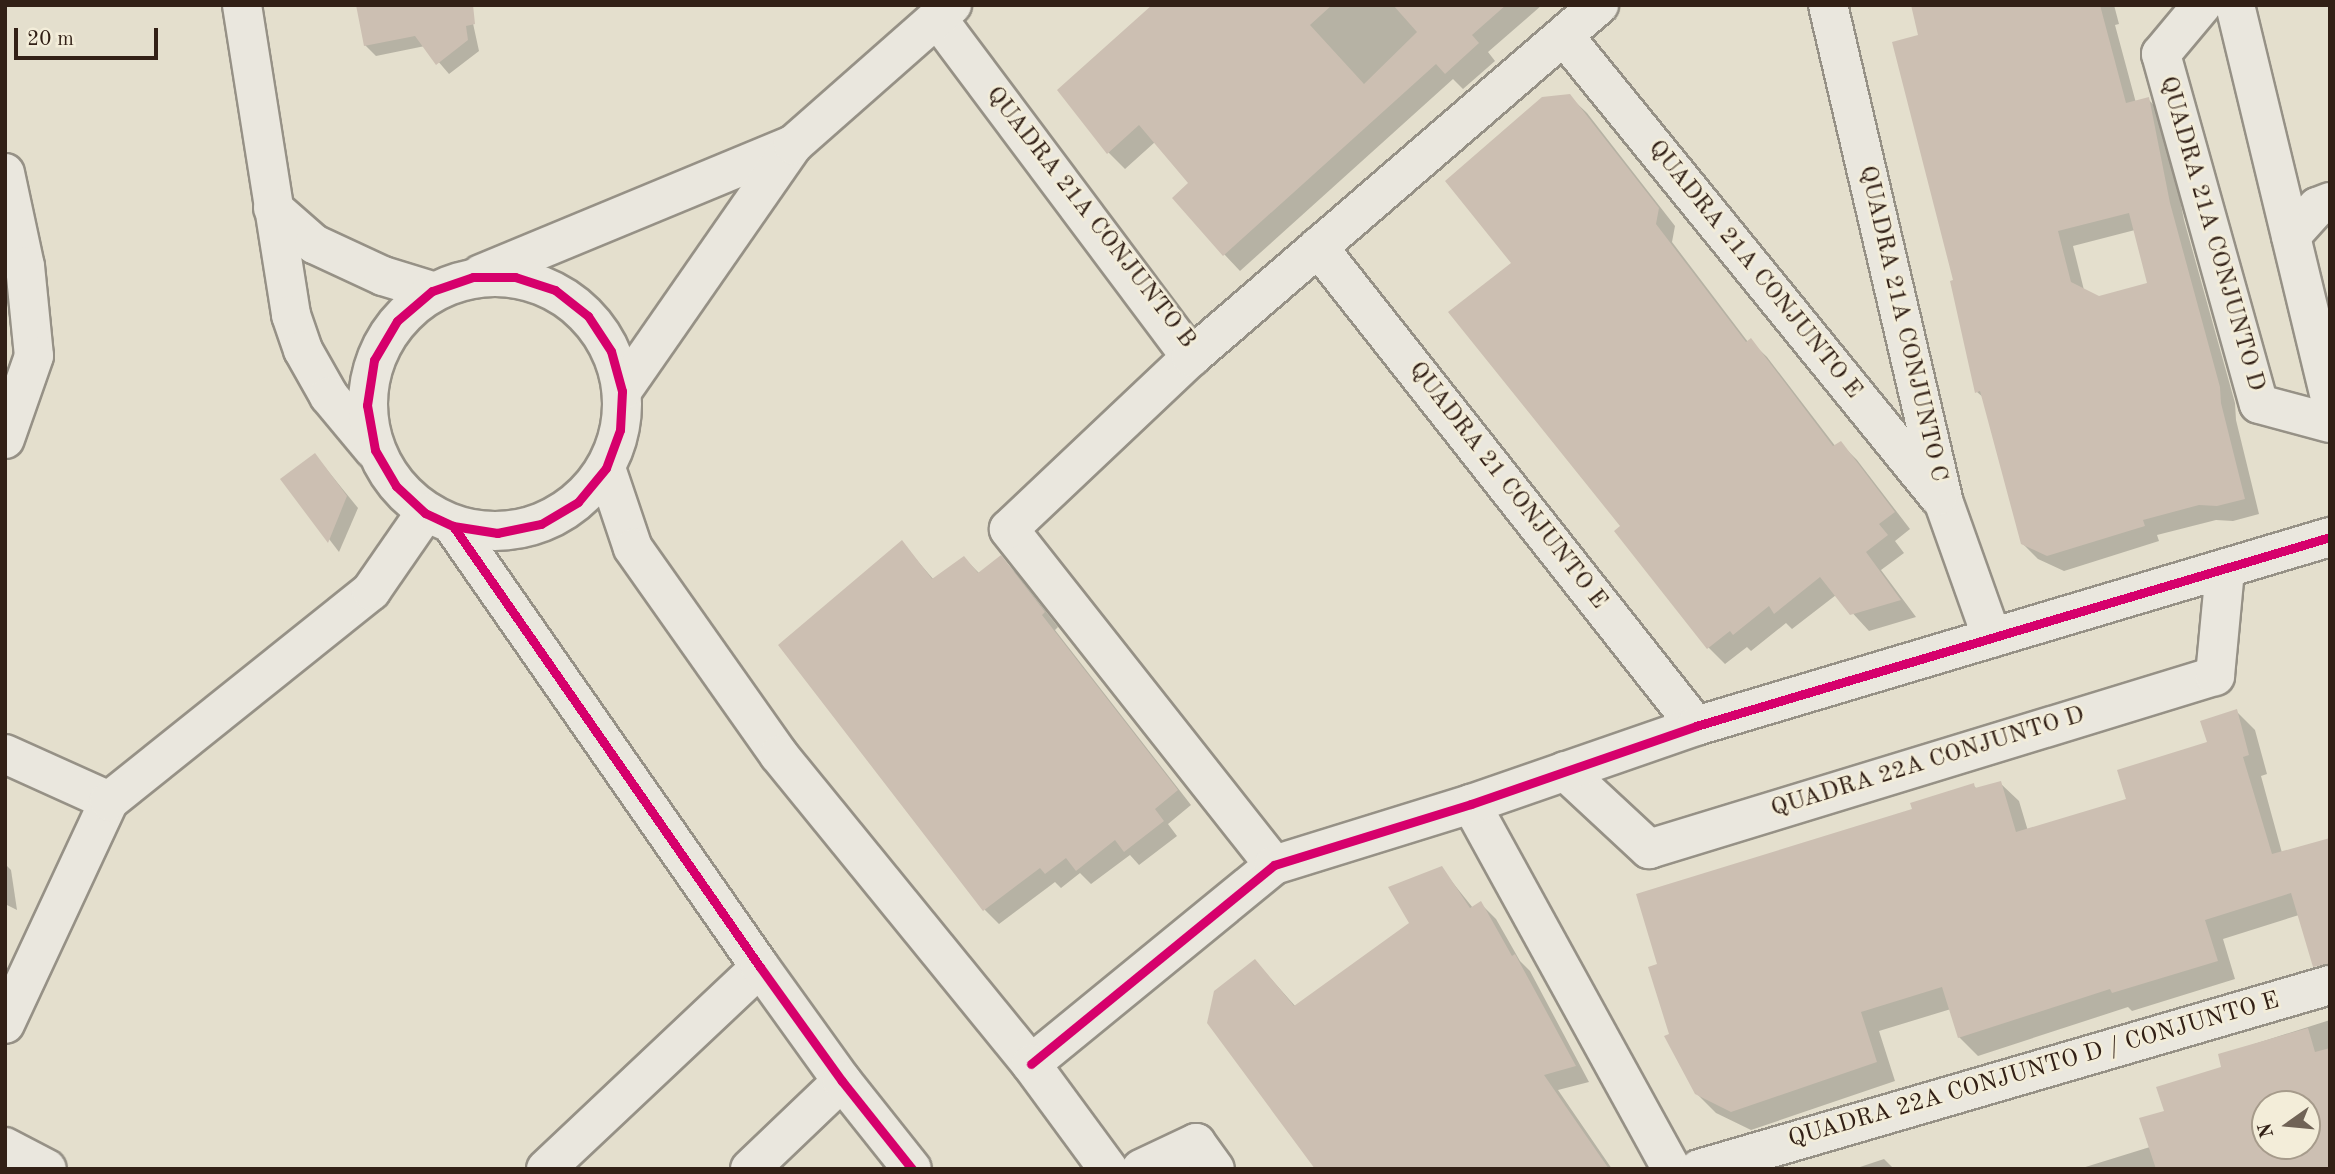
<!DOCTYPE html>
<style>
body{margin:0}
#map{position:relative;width:2335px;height:1174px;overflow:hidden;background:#e4dfcd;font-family:"Old Standard TT",serif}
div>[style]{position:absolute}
.shadow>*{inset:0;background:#0003}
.building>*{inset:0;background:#ccbfb2}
.roads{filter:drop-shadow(2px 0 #969186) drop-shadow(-2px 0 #969186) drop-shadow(0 2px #969186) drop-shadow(0 -2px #969186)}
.street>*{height:38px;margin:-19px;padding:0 19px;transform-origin:19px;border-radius:19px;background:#eae7de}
.street>.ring{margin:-19px;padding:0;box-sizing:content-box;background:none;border:38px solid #eae7de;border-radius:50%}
.secondary>*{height:38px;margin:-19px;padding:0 19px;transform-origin:19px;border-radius:19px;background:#eae7de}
.cycleway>*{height:9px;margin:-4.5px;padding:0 4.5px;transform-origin:4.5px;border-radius:4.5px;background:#d6006c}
span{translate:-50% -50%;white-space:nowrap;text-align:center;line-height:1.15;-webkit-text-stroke:5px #f3edd9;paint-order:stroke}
.street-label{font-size:24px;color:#322016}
.frame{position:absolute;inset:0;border:7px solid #322016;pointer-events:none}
.north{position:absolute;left:2251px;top:1090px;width:70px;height:70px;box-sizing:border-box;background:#f3edd9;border:2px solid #a69b8b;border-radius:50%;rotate:255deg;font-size:19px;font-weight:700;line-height:28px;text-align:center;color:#322016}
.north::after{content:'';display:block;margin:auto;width:24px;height:32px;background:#706356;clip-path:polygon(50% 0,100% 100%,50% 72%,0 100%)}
.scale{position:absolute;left:14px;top:28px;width:144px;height:32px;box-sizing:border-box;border:4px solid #322016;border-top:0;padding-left:9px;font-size:21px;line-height:24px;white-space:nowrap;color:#322016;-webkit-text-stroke:5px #f3edd9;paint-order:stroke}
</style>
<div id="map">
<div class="shadow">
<i style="clip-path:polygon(469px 5px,479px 51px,449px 74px,425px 46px,376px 56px,365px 45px)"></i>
<i style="clip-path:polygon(1157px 5px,1542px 5px,1488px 52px,1495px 61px,1463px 89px,1453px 79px,1240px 271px,1224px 254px,1191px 184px,1155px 142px,1125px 169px,1108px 152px)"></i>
<i style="clip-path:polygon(evenodd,1913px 5px,2114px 5px,2119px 24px,2115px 25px,2136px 103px,2148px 99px,2163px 115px,2184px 220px,2235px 403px,2236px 420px,2259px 514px,2233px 521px,2216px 520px,2157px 535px,2159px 541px,2064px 571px,2038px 559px,2022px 543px,1984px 398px,1977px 392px,1956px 281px,1920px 37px,1913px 5px,2135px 230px,2149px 285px,2098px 298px,2084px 290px,2073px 246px,2135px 230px)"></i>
<i style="clip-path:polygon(1569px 96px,1587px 113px,1675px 226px,1672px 242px,1748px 342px,1750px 341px,1767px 357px,1836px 447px,1840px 443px,1857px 460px,1910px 529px,1895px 541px,1904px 553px,1881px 570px,1916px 617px,1869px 631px,1836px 595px,1792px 629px,1786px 623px,1751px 651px,1747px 647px,1725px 664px,1708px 647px,1622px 526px,1450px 312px,1513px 263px)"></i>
<i style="clip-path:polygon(315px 455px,358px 508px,339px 552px,283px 479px)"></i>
<i style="clip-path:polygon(902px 543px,934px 580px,964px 558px,980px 574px,1001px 558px,1015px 572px,1058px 627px,1055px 630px,1191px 805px,1168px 824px,1177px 836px,1139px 865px,1130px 855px,1091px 884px,1080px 873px,1061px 888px,1055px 882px,999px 924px,985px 910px)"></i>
<i style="clip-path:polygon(2236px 711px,2255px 730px,2267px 774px,2261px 776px,2299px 915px,2223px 939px,2235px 979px,2132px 1011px,2128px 1007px,1978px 1056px,1959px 1037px,1951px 1009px,1879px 1031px,1895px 1081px,1751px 1130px,1716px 1113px,1696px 1093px,1672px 1035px,1659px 965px,1914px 810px,1973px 785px,1977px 789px,2000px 783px,2019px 801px,2028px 831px,2128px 800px,2209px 743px)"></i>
<i style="clip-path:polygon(5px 864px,11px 870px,17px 910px,5px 904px)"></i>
<i style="clip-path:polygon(1441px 868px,1473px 908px,1481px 904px,1496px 919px,1520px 961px,1530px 971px,1589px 1082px,1558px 1090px,1612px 1169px,1317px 1169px,1255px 961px,1296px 1007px,1411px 923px)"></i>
<i style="clip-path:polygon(evenodd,2330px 1020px,2330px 1169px,2079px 1169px,2150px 1147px,2166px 1112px,2224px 1068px,2220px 1055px,2330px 1020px,2265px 1104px,2307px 1104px,2307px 1146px,2265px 1146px,2265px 1104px)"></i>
<i style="clip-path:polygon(1884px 1159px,1894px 1169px,1854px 1169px)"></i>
</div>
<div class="building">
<i style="clip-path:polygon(356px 5px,473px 5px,475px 24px,466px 26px,468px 40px,436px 65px,415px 36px,364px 46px)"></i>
<i style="clip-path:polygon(1152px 5px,1332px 5px,1310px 25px,1364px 84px,1417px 32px,1393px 5px,1506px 5px,1472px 35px,1479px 43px,1445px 74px,1436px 64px,1223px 256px,1172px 198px,1188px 183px,1139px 125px,1107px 154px,1057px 90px)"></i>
<i style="clip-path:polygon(evenodd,1911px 5px,2100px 5px,2126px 103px,2149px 97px,2170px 203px,2220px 387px,2221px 403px,2245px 499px,2217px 506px,2199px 505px,2143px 520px,2145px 526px,2047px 556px,2021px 544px,1980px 391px,1975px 393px,1950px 281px,1953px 280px,1892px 42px,1918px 35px,1911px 5px,2129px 213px,2147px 283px,2099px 296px,2071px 282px,2058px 231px,2129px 213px)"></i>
<i style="clip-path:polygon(1570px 94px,1659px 208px,1656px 224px,1746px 342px,1751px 338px,1833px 446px,1841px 441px,1895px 512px,1879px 524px,1888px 535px,1866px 552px,1901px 600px,1850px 615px,1820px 577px,1774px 614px,1769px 606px,1733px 635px,1730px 631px,1707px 649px,1614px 531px,1620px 526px,1448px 312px,1511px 263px,1445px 181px,1542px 97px)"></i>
<i style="clip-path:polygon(315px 453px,347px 496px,328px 543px,280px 479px)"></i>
<i style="clip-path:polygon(902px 540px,932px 579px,964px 556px,978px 573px,1001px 555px,1045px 612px,1042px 615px,1178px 790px,1155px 809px,1164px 821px,1124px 852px,1115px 840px,1076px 871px,1066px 858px,1045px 874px,1040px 868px,983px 911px,778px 645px)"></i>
<i style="clip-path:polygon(2237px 709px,2249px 755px,2243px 757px,2272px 854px,2330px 838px,2330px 964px,2313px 967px,2291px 893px,2205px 920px,2218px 961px,2112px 993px,2110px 989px,1958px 1038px,1942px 987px,1861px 1012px,1877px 1062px,1731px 1112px,1695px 1094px,1664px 1036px,1669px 1034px,1648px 967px,1657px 964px,1636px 894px,1912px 809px,1910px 803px,1974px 783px,1975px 788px,2001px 781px,2016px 832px,2126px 799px,2117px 770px,2207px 742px,2200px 721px)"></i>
<i style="clip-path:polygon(1442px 866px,1470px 908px,1481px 901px,1512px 956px,1515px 954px,1576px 1066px,1544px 1075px,1609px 1169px,1315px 1169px,1207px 1023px,1214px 991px,1255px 959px,1294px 1006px,1409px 923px,1388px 887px)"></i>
<i style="clip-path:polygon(evenodd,2308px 1028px,2315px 1052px,2330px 1048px,2330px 1169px,2156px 1169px,2139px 1118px,2164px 1111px,2156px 1087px,2221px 1067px,2218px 1054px,2308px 1028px,2265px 1104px,2307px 1104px,2307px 1146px,2265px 1146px,2265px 1104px)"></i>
</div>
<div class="roads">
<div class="street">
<i style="left:242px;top:5px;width:314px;rotate:81deg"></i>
<i style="left:291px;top:315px;width:37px;rotate:71deg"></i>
<i style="left:303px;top:350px;width:53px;rotate:60.5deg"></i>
<i style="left:329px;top:396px;width:70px;rotate:50.2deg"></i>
<i style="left:1828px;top:5px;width:511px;rotate:76.89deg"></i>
<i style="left:1944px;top:503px;width:143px;rotate:70.4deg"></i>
<i style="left:2202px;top:5px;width:64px;rotate:129.9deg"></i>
<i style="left:2161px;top:54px;width:363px;rotate:74.4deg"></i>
<i style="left:2259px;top:404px;width:73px;rotate:15deg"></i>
<i style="left:937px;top:18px;width:424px;rotate:53.2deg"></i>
<i style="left:1564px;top:36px;width:593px;rotate:50.89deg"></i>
<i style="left:5px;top:173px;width:95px;rotate:77.9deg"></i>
<i style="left:25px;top:266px;width:90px;rotate:84.3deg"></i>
<i style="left:34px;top:356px;width:88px;rotate:109.3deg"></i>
<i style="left:273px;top:208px;width:55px;rotate:41.3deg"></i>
<i style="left:314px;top:244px;width:76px;rotate:24.9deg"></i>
<i style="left:383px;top:276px;width:51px;rotate:17deg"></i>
<i style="left:1318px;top:247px;width:610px;rotate:51.72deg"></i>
<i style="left:481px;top:274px;width:338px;rotate:-22.5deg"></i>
<i class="ring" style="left:368px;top:277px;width:216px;height:216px"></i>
<i style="left:622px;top:391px;width:300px;rotate:-55.2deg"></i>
<i style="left:793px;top:145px;width:212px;rotate:-41.4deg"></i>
<i style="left:5px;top:754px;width:114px;rotate:24.3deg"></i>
<i style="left:1565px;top:771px;width:115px;rotate:42.9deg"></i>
<i style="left:1649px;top:849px;width:592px;rotate:-17deg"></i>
<i style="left:2215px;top:676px;width:106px;rotate:-84.6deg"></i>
<i style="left:1471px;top:804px;width:417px;rotate:61.2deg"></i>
<i style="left:1274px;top:865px;width:428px;rotate:-128.3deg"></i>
<i style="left:1009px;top:529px;width:250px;rotate:-43.4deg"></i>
<i style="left:1191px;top:357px;width:539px;rotate:-40.79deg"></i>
<i style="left:5px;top:1024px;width:246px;rotate:-65deg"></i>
<i style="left:109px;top:801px;width:336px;rotate:-38.7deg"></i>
<i style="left:371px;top:591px;width:95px;rotate:-55.3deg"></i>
<i style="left:1031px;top:1064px;width:314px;rotate:-39.3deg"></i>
<i style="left:1274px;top:865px;width:206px;rotate:-17.2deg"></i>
<i style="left:1471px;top:804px;width:238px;rotate:-19.1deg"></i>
<i style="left:1696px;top:726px;width:662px;rotate:-16.6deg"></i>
<i style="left:5px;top:1147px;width:47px;rotate:27.6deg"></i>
<i style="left:546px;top:1169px;width:294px;rotate:-43.3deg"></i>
<i style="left:750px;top:1169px;width:127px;rotate:-43.7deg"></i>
<i style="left:1141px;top:1169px;width:61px;rotate:-25.3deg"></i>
<i style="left:1196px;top:1143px;width:32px;rotate:54deg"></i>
<i style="left:1699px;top:1169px;width:657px;rotate:-16.26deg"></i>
</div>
<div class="secondary">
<i style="left:2235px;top:5px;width:404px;rotate:76.4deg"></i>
<i style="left:2291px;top:236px;width:39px;rotate:-48deg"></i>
<i style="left:2317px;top:207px;width:14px;rotate:-21deg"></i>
<i style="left:606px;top:468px;width:84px;rotate:71.4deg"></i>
<i style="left:633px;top:548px;width:253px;rotate:54.8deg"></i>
<i style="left:779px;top:755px;width:399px;rotate:50.8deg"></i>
<i style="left:1031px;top:1064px;width:130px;rotate:53.7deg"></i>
<i style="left:453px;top:526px;width:537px;rotate:55.16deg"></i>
<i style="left:760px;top:967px;width:140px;rotate:54.3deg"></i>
<i style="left:842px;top:1081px;width:112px;rotate:51.5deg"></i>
</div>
</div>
<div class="cycleway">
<i style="left:453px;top:526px;width:45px;rotate:9deg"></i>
<i style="left:497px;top:533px;width:45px;rotate:-11.6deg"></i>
<i style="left:541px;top:524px;width:43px;rotate:-30.7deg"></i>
<i style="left:578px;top:502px;width:44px;rotate:-50.5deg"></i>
<i style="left:606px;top:468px;width:40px;rotate:-69.8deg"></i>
<i style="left:620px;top:430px;width:39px;rotate:-87deg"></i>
<i style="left:622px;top:391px;width:41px;rotate:-105.4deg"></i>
<i style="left:611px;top:351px;width:42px;rotate:-123.3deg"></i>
<i style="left:588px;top:316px;width:42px;rotate:-141.8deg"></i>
<i style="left:555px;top:290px;width:42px;rotate:-162deg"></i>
<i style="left:515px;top:277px;width:42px;rotate:180deg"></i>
<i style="left:473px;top:277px;width:43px;rotate:161.1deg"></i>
<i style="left:432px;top:291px;width:46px;rotate:139.4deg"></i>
<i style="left:397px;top:321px;width:45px;rotate:120.5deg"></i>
<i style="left:374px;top:360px;width:46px;rotate:98.8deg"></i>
<i style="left:367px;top:405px;width:46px;rotate:79.9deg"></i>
<i style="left:375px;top:450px;width:42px;rotate:59.7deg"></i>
<i style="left:396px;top:486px;width:40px;rotate:43deg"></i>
<i style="left:425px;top:513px;width:31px;rotate:25deg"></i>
<i style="left:453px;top:526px;width:537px;rotate:55.16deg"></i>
<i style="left:760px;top:967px;width:140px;rotate:54.3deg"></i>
<i style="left:842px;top:1081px;width:112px;rotate:51.5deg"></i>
<i style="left:1031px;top:1064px;width:314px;rotate:-39.3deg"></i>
<i style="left:1274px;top:865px;width:206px;rotate:-17.2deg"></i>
<i style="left:1471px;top:804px;width:238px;rotate:-19.1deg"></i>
<i style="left:1696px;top:726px;width:662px;rotate:-16.6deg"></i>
</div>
<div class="street-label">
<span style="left:1090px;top:218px;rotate:52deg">QUADRA 21A CONJUNTO B</span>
<span style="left:2211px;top:234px;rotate:74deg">QUADRA 21A CONJUNTO D</span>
<span style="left:1754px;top:270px;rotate:51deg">QUADRA 21A CONJUNTO E</span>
<span style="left:1902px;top:324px;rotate:77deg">QUADRA 21A CONJUNTO C</span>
<span style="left:1507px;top:486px;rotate:52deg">QUADRA 21 CONJUNTO E</span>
<span style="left:1928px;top:763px;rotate:-17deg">QUADRA 22A CONJUNTO D</span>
<span style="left:2034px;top:1071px;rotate:-16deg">QUADRA 22A CONJUNTO D / CONJUNTO E</span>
</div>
<div class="frame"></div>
<div class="north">N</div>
<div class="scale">20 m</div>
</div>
